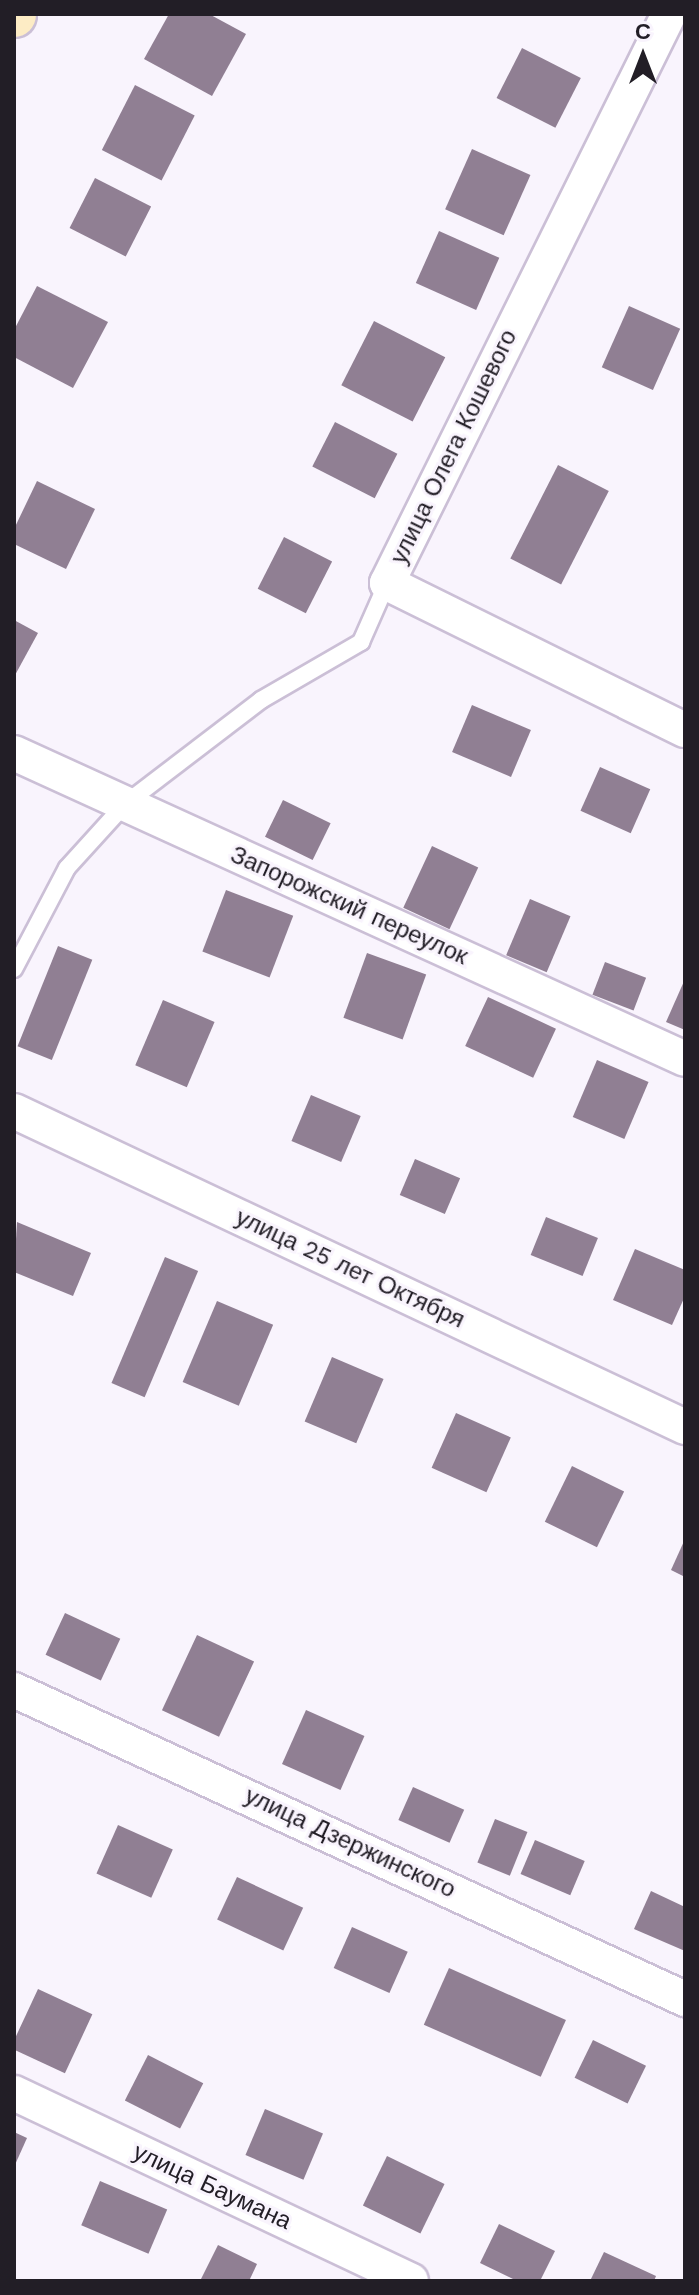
<!DOCTYPE html>
<meta charset="utf-8">
<style>
body{margin:0}
#map{position:relative;width:699px;height:2295px;overflow:hidden;background:#f9f4fd;font-family:"Work Sans",sans-serif}
div>[style]{position:absolute}
.building>*{inset:0;background:#907f93;transform-origin:0 0}
.roads{filter:drop-shadow(2px 0 #cbbfd6) drop-shadow(-2px 0 #cbbfd6) drop-shadow(0 2px #cbbfd6) drop-shadow(0 -2px #cbbfd6)}
.lane>*{height:16px;margin:-8px;padding:0 8px;transform-origin:8px;border-radius:8px;background:#fff}
.street>*{height:34px;margin:-17px;padding:0 17px;transform-origin:17px;border-radius:17px;background:#fff}
.secondary>*{height:44px;margin:-22px;padding:0 22px;transform-origin:22px;border-radius:22px;background:#fdecc5}
span{translate:-50% -50%;white-space:nowrap;text-align:center;line-height:1.15;-webkit-text-stroke:6px #f9f4fd;paint-order:stroke}
.street-label{font-size:24px;color:#221e26}
.frame{position:absolute;inset:0;border:16px solid #221e26;pointer-events:none}
.north{position:absolute;left:603px;top:16px;width:80px;height:80px;-webkit-text-stroke:6px #f9f4fd;paint-order:stroke;rotate:0deg;font-size:22px;font-weight:700;line-height:32px;text-align:center;color:#221e26}
.north::after{content:'';display:block;margin:auto;width:28px;height:36px;background:#221e26;clip-path:polygon(50% 0,100% 100%,50% 72%,0 100%)}
</style>
<div id="map">
<div class="building">
<i style="clip-path:polygon(169px 14px,209px 14px,246px 34px,212px 96px,144px 59px)"></i>
<i style="left:522px;top:48px;width:66px;height:56px;rotate:27deg"></i>
<i style="left:135px;top:85px;width:67px;height:73px;rotate:27deg"></i>
<i style="left:472px;top:149px;width:64px;height:66px;rotate:24deg"></i>
<i style="left:95px;top:178px;width:63px;height:56px;rotate:27deg"></i>
<i style="left:439px;top:231px;width:66px;height:57px;rotate:24deg"></i>
<i style="clip-path:polygon(37px 286px,108px 322px,73px 388px,14px 357px,14px 330px)"></i>
<i style="left:629px;top:306px;width:56px;height:67px;rotate:24deg"></i>
<i style="left:374px;top:321px;width:80px;height:72px;rotate:27deg"></i>
<i style="left:335px;top:422px;width:70px;height:50px;rotate:27deg"></i>
<i style="left:558px;top:465px;width:57px;height:105px;rotate:27deg"></i>
<i style="clip-path:polygon(37px 481px,95px 509px,66px 569px,14px 544px,14px 529px)"></i>
<i style="left:284px;top:537px;width:54px;height:58px;rotate:27deg"></i>
<i style="clip-path:polygon(14px 620px,38px 633px,14px 677px)"></i>
<i style="left:472px;top:705px;width:64px;height:51px;rotate:23deg"></i>
<i style="left:600px;top:767px;width:55px;height:48px;rotate:24deg"></i>
<i style="left:283px;top:800px;width:53px;height:41px;rotate:26deg"></i>
<i style="left:432px;top:846px;width:51px;height:68px;rotate:25deg"></i>
<i style="left:226px;top:890px;width:72px;height:66px;rotate:21deg"></i>
<i style="left:530px;top:899px;width:44px;height:61px;rotate:23deg"></i>
<i style="left:58px;top:946px;width:37px;height:108px;rotate:22deg"></i>
<i style="left:367px;top:953px;width:63px;height:69px;rotate:20deg"></i>
<i style="left:605px;top:962px;width:44px;height:35px;rotate:21deg"></i>
<i style="clip-path:polygon(685px 979px,685px 1030px,666px 1022px)"></i>
<i style="left:488px;top:997px;width:75px;height:54px;rotate:25deg"></i>
<i style="left:163px;top:1000px;width:56px;height:71px;rotate:23deg"></i>
<i style="left:597px;top:1060px;width:56px;height:62px;rotate:23deg"></i>
<i style="left:311px;top:1095px;width:54px;height:50px;rotate:23deg"></i>
<i style="left:415px;top:1159px;width:49px;height:39px;rotate:23deg"></i>
<i style="left:546px;top:1217px;width:56px;height:41px;rotate:22deg"></i>
<i style="clip-path:polygon(17px 1222px,91px 1253px,73px 1296px,14px 1272px)"></i>
<i style="clip-path:polygon(635px 1249px,685px 1270px,685px 1296px,672px 1325px,613px 1300px)"></i>
<i style="left:165px;top:1257px;width:36px;height:137px;rotate:23deg"></i>
<i style="left:217px;top:1301px;width:61px;height:88px;rotate:23deg"></i>
<i style="left:332px;top:1357px;width:56px;height:70px;rotate:23deg"></i>
<i style="left:456px;top:1413px;width:60px;height:60px;rotate:24deg"></i>
<i style="left:572px;top:1466px;width:58px;height:62px;rotate:26deg"></i>
<i style="clip-path:polygon(685px 1539px,685px 1577px,671px 1570px)"></i>
<i style="left:65px;top:1613px;width:61px;height:46px;rotate:25deg"></i>
<i style="left:197px;top:1635px;width:63px;height:83px;rotate:25deg"></i>
<i style="left:306px;top:1710px;width:64px;height:59px;rotate:24deg"></i>
<i style="left:413px;top:1787px;width:56px;height:36px;rotate:24deg"></i>
<i style="left:495px;top:1819px;width:35px;height:47px;rotate:22deg"></i>
<i style="left:118px;top:1825px;width:60px;height:53px;rotate:24deg"></i>
<i style="left:535px;top:1840px;width:54px;height:37px;rotate:23deg"></i>
<i style="left:237px;top:1877px;width:73px;height:47px;rotate:25deg"></i>
<i style="clip-path:polygon(651px 1891px,685px 1907px,685px 1951px,634px 1929px)"></i>
<i style="left:352px;top:1927px;width:61px;height:45px;rotate:24deg"></i>
<i style="left:449px;top:1968px;width:128px;height:62px;rotate:24deg"></i>
<i style="left:38px;top:1989px;width:60px;height:65px;rotate:25deg"></i>
<i style="left:593px;top:2040px;width:59px;height:42px;rotate:26deg"></i>
<i style="left:148px;top:2055px;width:62px;height:51px;rotate:27deg"></i>
<i style="left:265px;top:2109px;width:63px;height:50px;rotate:23deg"></i>
<i style="clip-path:polygon(14px 2132px,27px 2138px,14px 2167px)"></i>
<i style="left:387px;top:2156px;width:64px;height:55px;rotate:26deg"></i>
<i style="left:100px;top:2181px;width:73px;height:48px;rotate:23deg"></i>
<i style="clip-path:polygon(499px 2224px,555px 2251px,540px 2281px,517px 2281px,480px 2263px)"></i>
<i style="clip-path:polygon(218px 2245px,257px 2264px,249px 2281px,200px 2281px)"></i>
<i style="clip-path:polygon(604px 2252px,656px 2276px,654px 2281px,590px 2281px)"></i>
</div>
<div class="roads">
<div class="lane">
<i style="left:14px;top:969px;width:114px;rotate:-62.3deg"></i>
<i style="left:67px;top:868px;width:86px;rotate:-47.8deg"></i>
<i style="left:125px;top:804px;width:171px;rotate:-37.4deg"></i>
<i style="left:261px;top:700px;width:116px;rotate:-30.1deg"></i>
<i style="left:361px;top:642px;width:64px;rotate:-66.2deg"></i>
</div>
<div class="street">
<i style="left:669px;top:14px;width:635px;rotate:116.36deg"></i>
<i style="left:387px;top:583px;width:332px;rotate:26.3deg"></i>
<i style="left:14px;top:753px;width:737px;rotate:24.51deg"></i>
<i style="left:14px;top:1111px;width:742px;rotate:25.22deg"></i>
<i style="left:14px;top:1690px;width:739px;rotate:24.73deg"></i>
<i style="left:14px;top:2093px;width:439px;rotate:25.3deg"></i>
</div>
<div class="secondary">
<i style="left:14px;top:15px;width:1px;rotate:-90deg"></i>
</div>
</div>
<div class="street-label">
<span style="left:454px;top:447px;rotate:-64deg">улица Олега Кошевого</span>
<span style="left:349px;top:906px;rotate:24deg">Запорожский переулок</span>
<span style="left:350px;top:1269px;rotate:25deg">улица 25 лет Октября</span>
<span style="left:350px;top:1843px;rotate:25deg">улица Дзержинского</span>
<span style="left:212px;top:2187px;rotate:25deg">улица Баумана</span>
</div>
<div class="frame"></div>
<div class="north">С</div>
</div>
